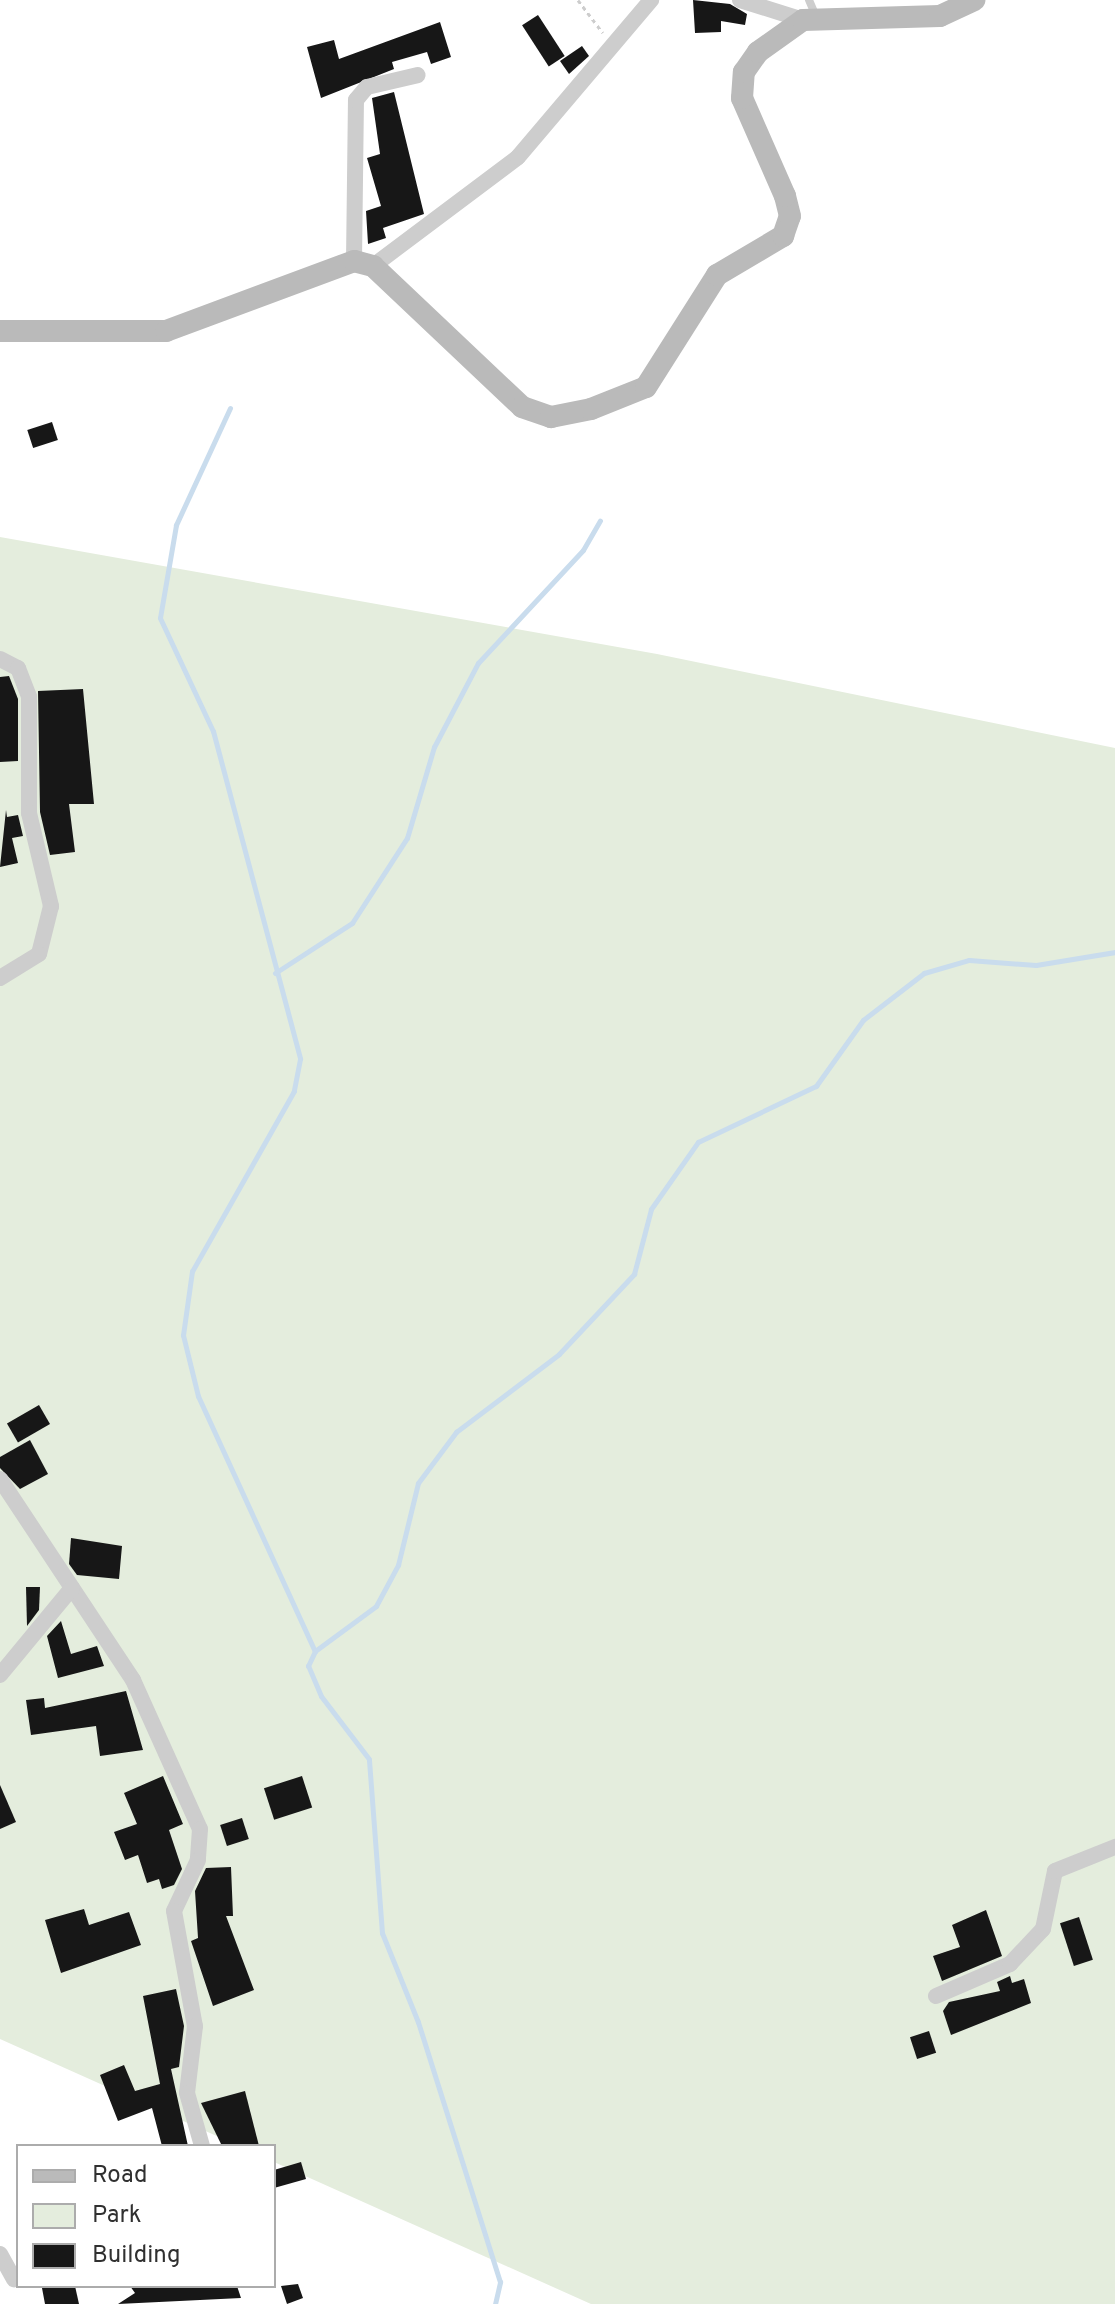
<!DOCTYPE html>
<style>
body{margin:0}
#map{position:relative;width:1115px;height:2304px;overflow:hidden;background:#fff;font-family:Overpass,sans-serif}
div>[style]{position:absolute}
.green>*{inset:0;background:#e4eddd}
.stream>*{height:5px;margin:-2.5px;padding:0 2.5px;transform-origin:2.5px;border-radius:2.5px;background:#c9dced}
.building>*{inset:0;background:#171717;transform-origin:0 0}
.path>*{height:3px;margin-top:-1.5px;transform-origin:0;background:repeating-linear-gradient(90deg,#cdcdcd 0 4px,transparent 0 8px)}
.lane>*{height:8px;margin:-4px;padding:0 4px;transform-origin:4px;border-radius:4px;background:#cdcdcd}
.street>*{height:16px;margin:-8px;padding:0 8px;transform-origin:8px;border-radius:8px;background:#cdcdcd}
.secondary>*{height:22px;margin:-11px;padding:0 11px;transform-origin:11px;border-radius:11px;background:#bababa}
span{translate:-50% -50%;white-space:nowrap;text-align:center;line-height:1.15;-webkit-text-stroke:8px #fff;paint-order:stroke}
.legend{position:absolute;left:16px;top:2144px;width:260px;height:144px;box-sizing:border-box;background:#fff;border:2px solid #acacac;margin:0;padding:10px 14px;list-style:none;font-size:24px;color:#303030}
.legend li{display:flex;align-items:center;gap:16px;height:40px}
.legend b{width:40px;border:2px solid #acacac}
</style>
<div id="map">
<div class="green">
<i style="clip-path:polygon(0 537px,657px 654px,1115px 748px,1115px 2304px,591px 2304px,274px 2162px,274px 2146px,239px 2146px,0 2039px)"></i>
</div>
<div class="stream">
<i style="left:230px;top:408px;width:129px;rotate:114.8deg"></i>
<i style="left:176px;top:525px;width:94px;rotate:99.8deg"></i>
<i style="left:160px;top:618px;width:125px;rotate:64.9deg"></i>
<i style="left:213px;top:731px;width:339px;rotate:75.1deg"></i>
<i style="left:300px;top:1059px;width:33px;rotate:101deg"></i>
<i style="left:294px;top:1091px;width:207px;rotate:119.5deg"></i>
<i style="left:192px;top:1271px;width:65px;rotate:98deg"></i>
<i style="left:183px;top:1335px;width:63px;rotate:76.2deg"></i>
<i style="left:198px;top:1396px;width:281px;rotate:65.4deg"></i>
<i style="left:275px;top:973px;width:92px;rotate:-33deg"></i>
<i style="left:352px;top:923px;width:101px;rotate:-57.1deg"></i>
<i style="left:407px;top:838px;width:95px;rotate:-73.5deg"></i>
<i style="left:434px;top:747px;width:95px;rotate:-62.4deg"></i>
<i style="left:478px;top:663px;width:154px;rotate:-47.1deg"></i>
<i style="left:583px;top:550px;width:34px;rotate:-60deg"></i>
<i style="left:495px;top:2304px;width:23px;rotate:-77deg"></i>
<i style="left:500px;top:2282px;width:273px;rotate:-107.5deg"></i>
<i style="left:418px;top:2022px;width:96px;rotate:-112deg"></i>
<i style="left:382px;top:1933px;width:174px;rotate:-94.3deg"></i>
<i style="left:369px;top:1759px;width:79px;rotate:-127.3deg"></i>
<i style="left:321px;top:1696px;width:33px;rotate:-113deg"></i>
<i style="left:308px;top:1666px;width:17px;rotate:-65deg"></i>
<i style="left:315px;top:1651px;width:76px;rotate:-36.4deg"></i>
<i style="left:376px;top:1606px;width:47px;rotate:-61.8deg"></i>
<i style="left:398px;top:1565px;width:84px;rotate:-76.3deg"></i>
<i style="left:418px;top:1483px;width:64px;rotate:-53.3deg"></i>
<i style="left:456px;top:1432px;width:129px;rotate:-37.1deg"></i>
<i style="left:559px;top:1354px;width:110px;rotate:-46.8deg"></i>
<i style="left:634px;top:1274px;width:67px;rotate:-75.3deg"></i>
<i style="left:651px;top:1209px;width:82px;rotate:-55deg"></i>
<i style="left:698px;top:1142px;width:131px;rotate:-25.4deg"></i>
<i style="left:816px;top:1086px;width:81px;rotate:-54.5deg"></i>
<i style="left:863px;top:1020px;width:77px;rotate:-37.6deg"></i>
<i style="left:924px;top:973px;width:47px;rotate:-16.1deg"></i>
<i style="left:969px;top:960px;width:67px;rotate:4.3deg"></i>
<i style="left:1036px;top:965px;width:80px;rotate:-9.3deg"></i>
</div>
<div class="building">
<i style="clip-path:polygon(693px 0,730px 4px,747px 14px,745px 25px,721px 21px,721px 32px,695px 33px)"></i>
<i style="left:538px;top:15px;width:49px;height:19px;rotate:57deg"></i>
<i style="clip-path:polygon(440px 22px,451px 57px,431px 64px,427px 52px,392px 62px,394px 69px,321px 98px,307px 47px,334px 40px,339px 59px)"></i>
<i style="clip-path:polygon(582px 46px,589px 56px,569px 74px,560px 61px)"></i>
<i style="clip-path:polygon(394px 92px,424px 214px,383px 228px,386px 238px,368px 244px,366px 211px,381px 206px,367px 158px,380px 154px,372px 98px)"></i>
<i style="left:52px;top:422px;width:19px;height:26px;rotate:72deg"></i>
<i style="clip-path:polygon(9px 676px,18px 699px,18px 761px,0 762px,0 677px)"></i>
<i style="clip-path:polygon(83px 689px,94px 804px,69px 804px,75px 852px,50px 855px,40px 812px,38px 691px)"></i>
<i style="clip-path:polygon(6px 810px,7px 817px,18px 815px,23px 836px,12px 838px,18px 863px,0 867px)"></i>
<i style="left:39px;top:1405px;width:22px;height:37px;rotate:60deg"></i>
<i style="clip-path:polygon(30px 1440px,48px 1474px,20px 1489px,0 1468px,0 1457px)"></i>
<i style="clip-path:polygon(71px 1538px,122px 1546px,119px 1579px,77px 1575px,69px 1564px)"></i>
<i style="clip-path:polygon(26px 1587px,40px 1587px,39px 1610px,27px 1626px)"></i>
<i style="clip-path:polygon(61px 1621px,71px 1654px,97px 1646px,104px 1666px,58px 1678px,47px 1636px)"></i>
<i style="clip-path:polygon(126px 1691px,143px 1750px,100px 1756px,96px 1726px,31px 1735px,26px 1700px,44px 1698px,45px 1708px)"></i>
<i style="clip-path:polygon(163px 1776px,183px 1824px,169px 1830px,182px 1869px,174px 1885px,162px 1889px,159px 1879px,147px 1883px,138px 1855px,125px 1860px,114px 1832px,137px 1824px,124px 1793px)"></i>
<i style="left:302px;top:1776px;width:33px;height:40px;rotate:72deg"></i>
<i style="clip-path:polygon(0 1785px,16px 1822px,0 1829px)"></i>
<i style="left:242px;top:1818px;width:22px;height:23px;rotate:72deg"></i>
<i style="clip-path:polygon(231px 1867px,233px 1916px,226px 1916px,254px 1990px,213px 2006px,191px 1941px,198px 1938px,195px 1891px,206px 1868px)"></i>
<i style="clip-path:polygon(84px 1909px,89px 1925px,129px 1912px,141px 1945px,61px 1973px,45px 1920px)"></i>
<i style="clip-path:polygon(986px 1910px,1002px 1956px,942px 1981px,933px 1956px,960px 1947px,952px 1925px)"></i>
<i style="left:1079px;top:1917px;width:45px;height:20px;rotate:72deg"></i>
<i style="clip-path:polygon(1010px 1976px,1012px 1983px,1024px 1979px,1031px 2003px,951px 2035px,943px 2011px,949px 2002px,1000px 1991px,997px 1982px)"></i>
<i style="clip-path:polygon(176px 1989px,184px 2026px,179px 2067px,171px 2069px,188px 2146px,162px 2146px,152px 2108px,118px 2121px,100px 2075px,124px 2065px,135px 2091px,160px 2084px,143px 1996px)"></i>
<i style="left:929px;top:2031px;width:23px;height:20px;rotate:72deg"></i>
<i style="clip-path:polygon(245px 2091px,259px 2146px,222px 2146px,201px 2103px)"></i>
<i style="clip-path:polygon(301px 2162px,306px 2179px,274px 2188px,274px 2170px)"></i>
<i style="clip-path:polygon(298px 2284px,303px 2298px,287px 2304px,281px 2286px)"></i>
<i style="clip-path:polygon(75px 2286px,79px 2304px,45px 2304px,42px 2288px)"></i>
<i style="clip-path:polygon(130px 2286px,237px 2286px,241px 2298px,118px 2304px,135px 2293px)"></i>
</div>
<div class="path">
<i style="left:578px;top:0;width:41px;rotate:52.9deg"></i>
</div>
<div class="lane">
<i style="left:809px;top:0;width:21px;rotate:67deg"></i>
</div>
<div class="street">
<i style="left:740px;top:0;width:66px;rotate:17.6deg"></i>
<i style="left:354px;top:261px;width:161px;rotate:-89.3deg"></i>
<i style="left:356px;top:100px;width:17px;rotate:-50deg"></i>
<i style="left:367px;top:87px;width:52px;rotate:-13.2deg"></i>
<i style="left:373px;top:266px;width:181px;rotate:-36.9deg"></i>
<i style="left:518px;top:157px;width:206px;rotate:-49.7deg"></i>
<i style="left:0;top:659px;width:20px;rotate:27deg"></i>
<i style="left:18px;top:668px;width:31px;rotate:69deg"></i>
<i style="left:29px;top:697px;width:116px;rotate:90deg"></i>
<i style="left:29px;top:813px;width:96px;rotate:76.7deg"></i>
<i style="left:51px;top:906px;width:49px;rotate:104deg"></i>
<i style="left:39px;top:954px;width:46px;rotate:148.4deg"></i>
<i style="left:0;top:1479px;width:241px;rotate:56.5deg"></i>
<i style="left:133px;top:1680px;width:163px;rotate:65.8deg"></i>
<i style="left:200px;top:1829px;width:31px;rotate:94deg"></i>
<i style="left:198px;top:1860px;width:56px;rotate:115.2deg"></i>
<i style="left:174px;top:1911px;width:117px;rotate:79.7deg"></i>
<i style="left:195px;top:2026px;width:67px;rotate:96.8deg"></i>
<i style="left:187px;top:2093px;width:55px;rotate:74.2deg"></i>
<i style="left:0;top:1675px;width:113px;rotate:-50.4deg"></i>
<i style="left:936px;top:1996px;width:81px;rotate:-23.4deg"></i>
<i style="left:1010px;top:1964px;width:48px;rotate:-46.7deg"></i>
<i style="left:1043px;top:1929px;width:59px;rotate:-78.3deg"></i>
<i style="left:1055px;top:1871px;width:65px;rotate:-21.8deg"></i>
<i style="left:0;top:2254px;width:29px;rotate:61deg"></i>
</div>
<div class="secondary">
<i style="left:0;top:331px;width:166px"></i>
<i style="left:166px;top:331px;width:201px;rotate:-20.4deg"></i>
<i style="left:354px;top:261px;width:20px;rotate:15deg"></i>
<i style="left:373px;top:266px;width:205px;rotate:43.4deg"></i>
<i style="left:522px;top:407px;width:31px;rotate:19deg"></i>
<i style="left:551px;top:417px;width:41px;rotate:-11.3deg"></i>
<i style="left:591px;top:409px;width:59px;rotate:-21.8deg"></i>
<i style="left:646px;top:387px;width:133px;rotate:-57.6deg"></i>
<i style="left:717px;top:275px;width:77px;rotate:-30.6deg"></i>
<i style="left:783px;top:236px;width:21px;rotate:-71deg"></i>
<i style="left:790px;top:216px;width:21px;rotate:-104deg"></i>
<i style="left:785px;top:196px;width:107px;rotate:-113.7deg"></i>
<i style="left:742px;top:98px;width:26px;rotate:-86deg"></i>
<i style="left:744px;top:72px;width:24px;rotate:-55deg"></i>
<i style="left:758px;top:52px;width:55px;rotate:-35.4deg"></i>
<i style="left:803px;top:20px;width:137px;rotate:-1.7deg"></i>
<i style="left:940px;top:16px;width:38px;rotate:-25deg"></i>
</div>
<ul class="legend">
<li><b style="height:10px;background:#bababa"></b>Road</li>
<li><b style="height:22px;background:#e4eddd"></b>Park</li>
<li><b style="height:22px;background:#171717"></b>Building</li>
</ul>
</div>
